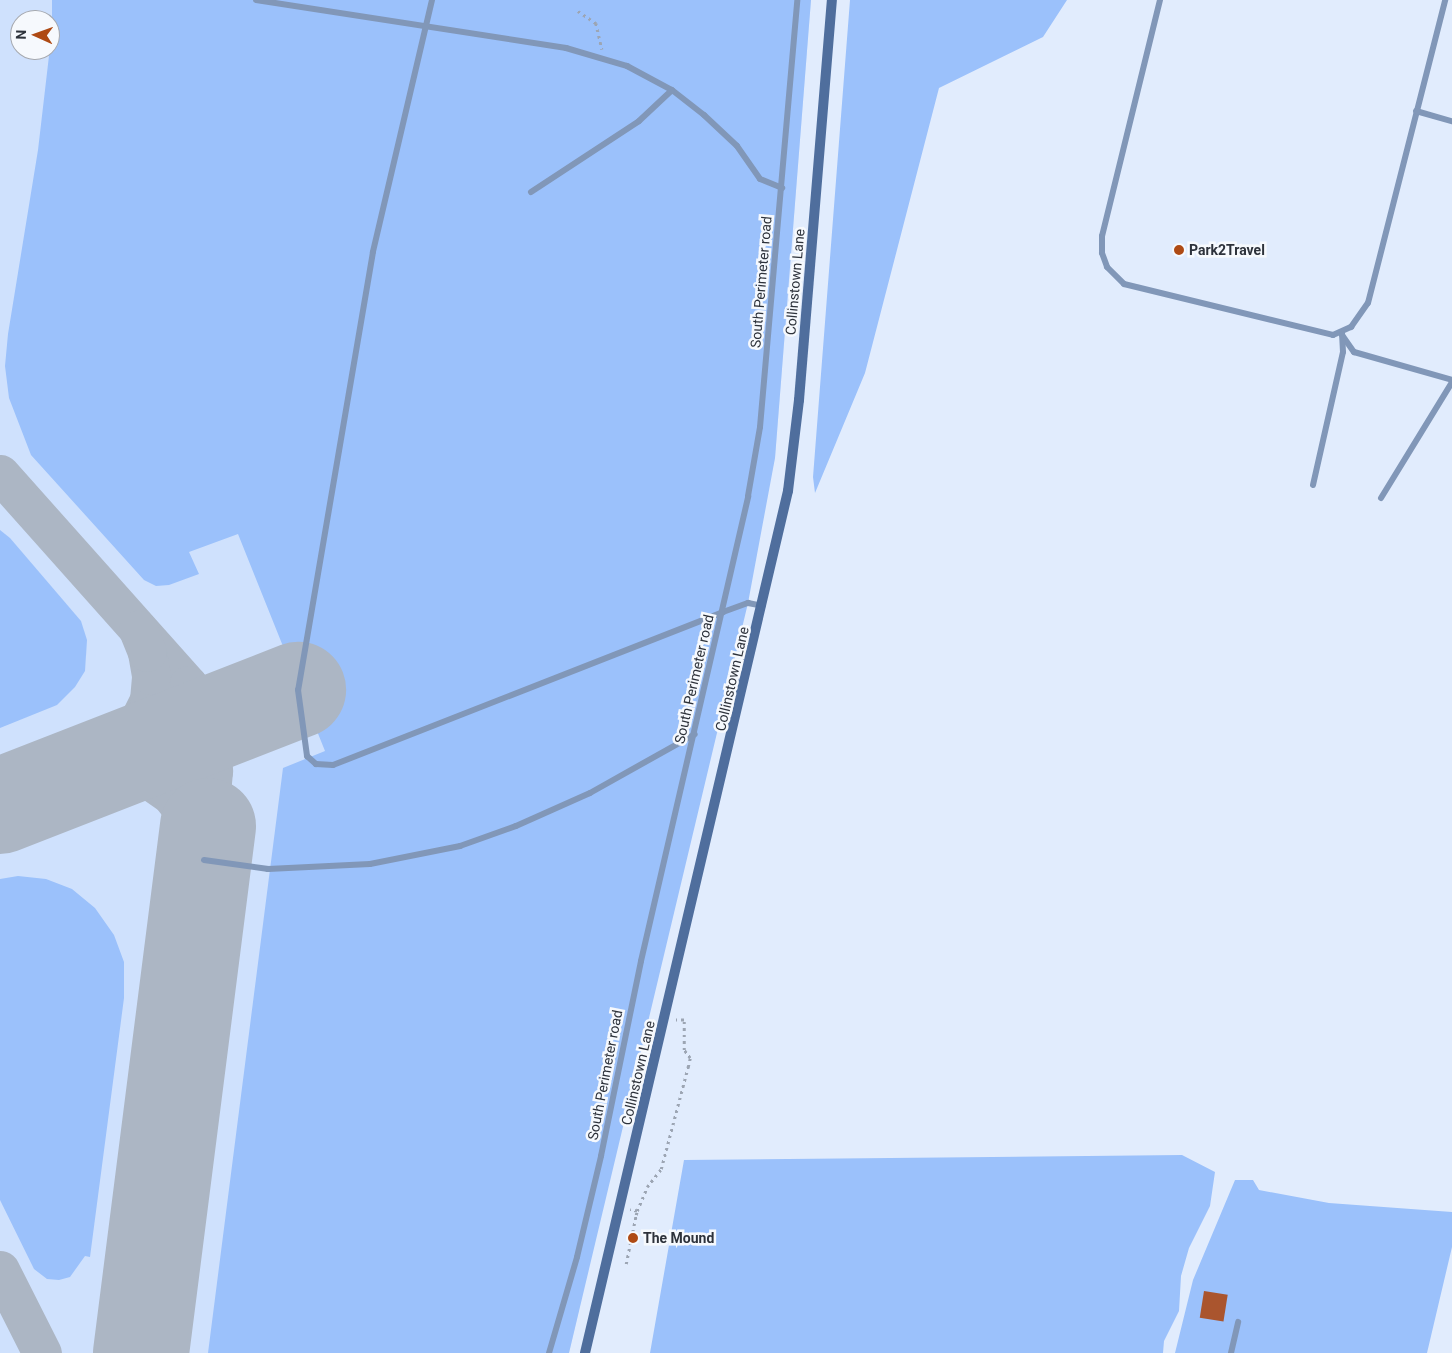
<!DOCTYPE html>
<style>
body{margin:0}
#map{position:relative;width:1452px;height:1353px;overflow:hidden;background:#e1ecfd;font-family:Roboto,sans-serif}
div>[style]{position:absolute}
.built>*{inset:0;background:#cfe1fd}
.green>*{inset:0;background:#9bc1fb}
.taxiway>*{height:39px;margin:-19.5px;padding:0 19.5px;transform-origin:19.5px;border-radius:19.5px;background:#acb6c4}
.runway>*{height:96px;margin:-48px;padding:0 48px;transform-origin:48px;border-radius:48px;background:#acb6c4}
.building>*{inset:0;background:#aa552e;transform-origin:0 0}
.path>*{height:2.5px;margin-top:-1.25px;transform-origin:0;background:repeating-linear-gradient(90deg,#9ca5b3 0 2.5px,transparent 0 6.5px)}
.lane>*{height:6px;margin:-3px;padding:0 3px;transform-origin:3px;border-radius:3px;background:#8197b8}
.secondary>*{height:10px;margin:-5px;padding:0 5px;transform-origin:5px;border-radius:5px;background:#4f6e9d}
.dots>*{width:14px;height:14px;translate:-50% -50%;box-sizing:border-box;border:2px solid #f6f9fd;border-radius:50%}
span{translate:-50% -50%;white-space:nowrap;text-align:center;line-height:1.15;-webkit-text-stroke:5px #f6f9fd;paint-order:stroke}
.poi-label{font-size:14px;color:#2d323b;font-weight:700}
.left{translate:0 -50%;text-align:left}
.street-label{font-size:14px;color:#2d323b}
.north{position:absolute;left:10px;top:10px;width:50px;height:50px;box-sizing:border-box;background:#f6f9fd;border:1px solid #a6a9af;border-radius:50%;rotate:272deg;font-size:14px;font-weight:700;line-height:20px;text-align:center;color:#2d323b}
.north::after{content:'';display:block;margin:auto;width:18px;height:22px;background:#ae4a14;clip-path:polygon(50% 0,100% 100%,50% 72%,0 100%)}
</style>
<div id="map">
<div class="built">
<i style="clip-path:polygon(evenodd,0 0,811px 0,775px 458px,569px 1353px,0 1353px,0 0,20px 20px,50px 20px,50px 50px,20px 50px,20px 20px)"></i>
</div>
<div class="green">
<i style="clip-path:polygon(52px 0,811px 0,775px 458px,748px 603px,569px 1353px,208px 1353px,283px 768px,325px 751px,238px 534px,189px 552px,199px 574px,169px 585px,156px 586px,144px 580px,31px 455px,9px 398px,5px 366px,8px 334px,38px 150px,52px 30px)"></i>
<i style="clip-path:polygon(850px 0,1067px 0,1043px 37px,939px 88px,865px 373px,815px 493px,813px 477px)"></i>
<i style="clip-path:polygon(0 530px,10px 538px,81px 621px,87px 640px,85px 671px,75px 687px,57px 705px,0 728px)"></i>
<i style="clip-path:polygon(18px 876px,46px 879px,72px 889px,95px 908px,114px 935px,124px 962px,124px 998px,90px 1257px,85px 1256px,70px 1277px,59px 1280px,47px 1279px,34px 1269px,0 1200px,0 879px)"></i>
<i style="clip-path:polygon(1182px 1155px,1215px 1172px,1210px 1206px,1189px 1248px,1181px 1276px,1179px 1311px,1164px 1341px,1163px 1353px,650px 1353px,684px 1160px)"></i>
<i style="clip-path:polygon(1235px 1180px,1253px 1180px,1259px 1190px,1329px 1203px,1452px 1212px,1452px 1247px,1427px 1353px,1175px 1353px,1193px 1280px)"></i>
</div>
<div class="taxiway">
<i style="left:0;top:474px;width:283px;rotate:48.3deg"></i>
<i style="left:188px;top:685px;width:64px;rotate:69.9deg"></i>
<i style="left:210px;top:745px;width:26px;rotate:83deg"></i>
<i style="left:213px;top:771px;width:55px;rotate:95.2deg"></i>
<i style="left:83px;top:773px;width:20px;rotate:-9deg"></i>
<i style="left:103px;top:770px;width:31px;rotate:7deg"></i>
<i style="left:134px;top:774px;width:15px;rotate:20deg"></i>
<i style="left:148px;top:779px;width:28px;rotate:35deg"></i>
<i style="left:171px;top:795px;width:35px;rotate:53deg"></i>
<i style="left:192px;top:823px;width:45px;rotate:74.4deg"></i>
<i style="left:0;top:805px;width:104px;rotate:-22.6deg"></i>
<i style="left:96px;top:765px;width:45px;rotate:-39.6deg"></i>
<i style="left:131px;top:736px;width:40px;rotate:-63.4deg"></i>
<i style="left:149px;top:700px;width:25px;rotate:-85deg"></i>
<i style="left:151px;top:675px;width:23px;rotate:-100deg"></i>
<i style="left:147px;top:652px;width:24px;rotate:-112deg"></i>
<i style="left:0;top:1270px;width:93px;rotate:63.2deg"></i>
</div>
<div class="runway">
<i style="left:0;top:806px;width:320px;rotate:-21.3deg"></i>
<i style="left:141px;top:1353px;width:531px;rotate:-82.75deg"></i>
</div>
<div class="building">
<i style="left:1204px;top:1291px;width:24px;height:27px;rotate:9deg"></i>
</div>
<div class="path">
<i style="left:578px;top:11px;width:22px;rotate:34deg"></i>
<i style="left:596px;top:23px;width:27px;rotate:77deg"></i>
<i style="left:637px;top:1211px;width:26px;rotate:-67deg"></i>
<i style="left:647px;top:1187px;width:23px;rotate:-52deg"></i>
<i style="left:661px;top:1169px;width:106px;rotate:-75.2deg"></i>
<i style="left:688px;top:1067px;width:9px;rotate:-77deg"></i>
<i style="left:690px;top:1058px;width:10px;rotate:-127deg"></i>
<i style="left:684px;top:1050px;width:30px;rotate:-90deg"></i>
<i style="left:684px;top:1020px;width:8px;rotate:180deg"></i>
<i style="left:626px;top:1264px;width:50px;rotate:-78.5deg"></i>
<i style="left:636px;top:1215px;width:4px;rotate:-76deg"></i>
<i style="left:637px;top:1211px;width:7px;rotate:-172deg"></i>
</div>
<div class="lane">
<i style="left:256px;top:0;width:314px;rotate:8.8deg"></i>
<i style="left:566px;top:48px;width:64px;rotate:16.4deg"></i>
<i style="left:627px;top:66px;width:51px;rotate:28.1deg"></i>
<i style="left:672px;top:90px;width:41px;rotate:38deg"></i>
<i style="left:704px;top:115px;width:45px;rotate:43.2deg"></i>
<i style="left:737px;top:146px;width:40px;rotate:55.1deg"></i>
<i style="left:760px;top:179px;width:24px;rotate:22deg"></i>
<i style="left:432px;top:0;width:259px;rotate:103.2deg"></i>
<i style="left:373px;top:252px;width:444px;rotate:99.7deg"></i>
<i style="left:298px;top:690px;width:67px;rotate:82.2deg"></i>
<i style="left:307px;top:756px;width:12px;rotate:42deg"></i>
<i style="left:316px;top:764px;width:17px;rotate:3deg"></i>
<i style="left:333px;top:765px;width:419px;rotate:-21.4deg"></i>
<i style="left:723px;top:612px;width:27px;rotate:-20deg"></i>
<i style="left:748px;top:603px;width:15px;rotate:11deg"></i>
<i style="left:1160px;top:0;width:243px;rotate:103.8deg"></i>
<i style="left:1102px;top:236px;width:17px;rotate:90deg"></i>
<i style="left:1102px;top:253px;width:15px;rotate:70deg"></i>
<i style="left:1107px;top:267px;width:24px;rotate:45deg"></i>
<i style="left:1124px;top:284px;width:215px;rotate:13.7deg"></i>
<i style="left:1333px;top:335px;width:20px;rotate:-24deg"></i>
<i style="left:1351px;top:327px;width:29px;rotate:-55deg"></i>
<i style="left:1368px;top:303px;width:313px;rotate:-75.7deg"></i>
<i style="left:1416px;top:111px;width:37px;rotate:16deg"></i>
<i style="left:531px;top:192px;width:129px;rotate:-33.3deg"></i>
<i style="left:639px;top:121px;width:45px;rotate:-43.2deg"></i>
<i style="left:1342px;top:335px;width:21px;rotate:55deg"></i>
<i style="left:1354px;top:352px;width:102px;rotate:15.9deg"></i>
<i style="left:1313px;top:485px;width:136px;rotate:-77.3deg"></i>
<i style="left:1343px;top:352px;width:18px;rotate:-93deg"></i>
<i style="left:1381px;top:498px;width:136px;rotate:-58.5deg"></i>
<i style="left:204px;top:860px;width:65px;rotate:8deg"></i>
<i style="left:268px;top:869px;width:102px;rotate:-2.8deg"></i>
<i style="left:370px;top:864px;width:92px;rotate:-11.3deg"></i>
<i style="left:460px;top:846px;width:59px;rotate:-19.7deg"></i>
<i style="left:516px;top:826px;width:81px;rotate:-24deg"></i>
<i style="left:590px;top:793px;width:120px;rotate:-29.3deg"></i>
<i style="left:549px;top:1353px;width:100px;rotate:-73.7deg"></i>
<i style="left:577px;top:1257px;width:104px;rotate:-76.6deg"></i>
<i style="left:601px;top:1156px;width:199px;rotate:-78.4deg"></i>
<i style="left:641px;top:961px;width:477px;rotate:-77deg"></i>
<i style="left:748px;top:496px;width:70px;rotate:-80.1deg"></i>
<i style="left:760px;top:427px;width:429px;rotate:-85deg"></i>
<i style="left:1231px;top:1353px;width:32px;rotate:-77deg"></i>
</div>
<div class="secondary">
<i style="left:585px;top:1353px;width:886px;rotate:-76.75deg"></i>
<i style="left:788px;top:491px;width:92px;rotate:-83.1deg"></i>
<i style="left:799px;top:400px;width:401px;rotate:-85.3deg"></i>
</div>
<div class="dots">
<i style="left:1179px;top:250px;background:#ae4a14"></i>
<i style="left:633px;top:1238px;background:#ae4a14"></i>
</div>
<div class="poi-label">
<span class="left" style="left:1189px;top:250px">Park2Travel</span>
<span class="left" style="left:643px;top:1238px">The Mound</span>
</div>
<div class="street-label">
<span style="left:761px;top:282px;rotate:-85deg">South Perimeter road</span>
<span style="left:795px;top:282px;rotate:-85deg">Collinstown Lane</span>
<span style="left:694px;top:679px;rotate:-77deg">South Perimeter road</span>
<span style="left:732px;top:679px;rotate:-77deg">Collinstown Lane</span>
<span style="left:638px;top:1073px;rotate:-77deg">Collinstown Lane</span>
<span style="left:605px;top:1075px;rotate:-79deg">South Perimeter road</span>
</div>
<div class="north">N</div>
</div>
